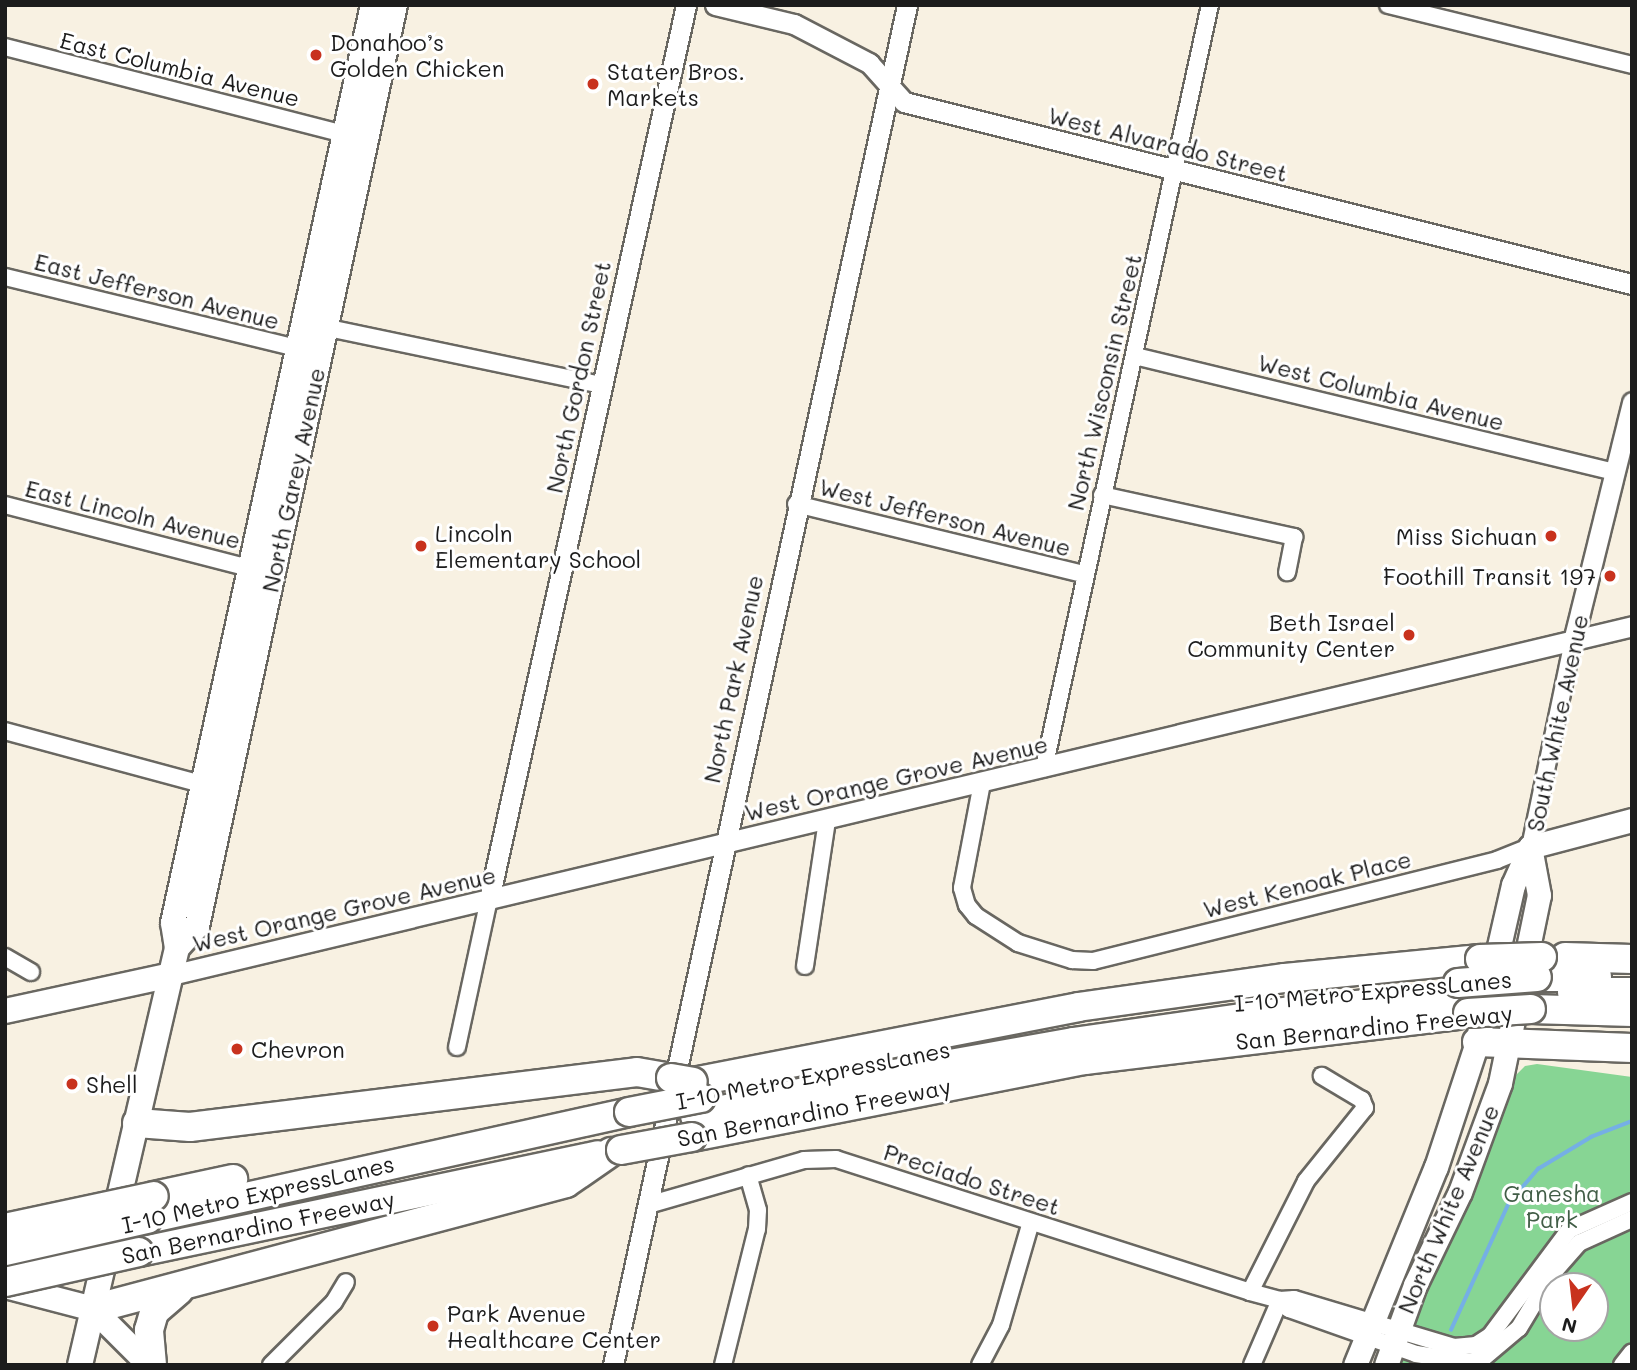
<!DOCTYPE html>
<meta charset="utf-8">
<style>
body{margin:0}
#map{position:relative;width:1637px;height:1370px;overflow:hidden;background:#f8f1e2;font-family:Mali,sans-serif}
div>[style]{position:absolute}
.green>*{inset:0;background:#87d594}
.stream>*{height:3.5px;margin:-1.75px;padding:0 1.75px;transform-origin:1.75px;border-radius:1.75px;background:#75afe5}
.roads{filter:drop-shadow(2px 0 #696761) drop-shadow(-2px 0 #696761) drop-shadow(0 2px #696761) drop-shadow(0 -2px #696761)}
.minor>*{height:16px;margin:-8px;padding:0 8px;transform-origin:8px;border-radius:8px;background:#fff}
.tertiary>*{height:19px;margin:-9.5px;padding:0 9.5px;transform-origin:9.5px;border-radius:9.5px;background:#fff}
.secondary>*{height:23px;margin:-11.5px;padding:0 11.5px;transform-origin:11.5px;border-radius:11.5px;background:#fff}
.primary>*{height:24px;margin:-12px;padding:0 12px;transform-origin:12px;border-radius:12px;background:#fff}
.motorway>*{height:28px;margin:-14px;padding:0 14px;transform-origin:14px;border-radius:14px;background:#fff}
.bridges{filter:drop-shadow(2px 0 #696761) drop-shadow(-2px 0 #696761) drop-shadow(0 2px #696761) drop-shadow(0 -2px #696761)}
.motorway-bridge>*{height:28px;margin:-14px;padding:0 14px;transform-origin:14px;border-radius:14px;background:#fff}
.dots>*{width:19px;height:19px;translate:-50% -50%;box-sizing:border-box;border:4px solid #fff;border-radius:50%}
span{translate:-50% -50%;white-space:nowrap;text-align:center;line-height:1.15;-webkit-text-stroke:6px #fff;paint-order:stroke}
.poi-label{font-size:23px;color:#1c1c1c}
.left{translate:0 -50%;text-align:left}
.right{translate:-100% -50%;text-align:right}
.street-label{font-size:23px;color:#1c1c1c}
.park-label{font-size:23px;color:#415d46}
.frame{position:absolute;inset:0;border:7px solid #1c1c1c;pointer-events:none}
.north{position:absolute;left:1539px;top:1272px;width:70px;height:70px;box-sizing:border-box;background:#fff;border:2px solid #a4a4a4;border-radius:50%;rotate:194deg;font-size:19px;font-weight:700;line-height:28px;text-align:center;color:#1c1c1c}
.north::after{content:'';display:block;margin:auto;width:24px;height:32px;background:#c8321e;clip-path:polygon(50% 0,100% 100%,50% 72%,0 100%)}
</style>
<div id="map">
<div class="green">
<i style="clip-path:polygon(evenodd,1537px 1064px,1632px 1077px,1632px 1365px,1400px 1365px,1413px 1316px,1478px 1173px,1514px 1077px,1525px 1066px,1537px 1064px,1553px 1286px,1595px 1286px,1595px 1328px,1553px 1328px,1553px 1286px)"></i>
</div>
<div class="stream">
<i style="left:1451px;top:1330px;width:140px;rotate:-65.5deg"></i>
<i style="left:1509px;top:1203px;width:45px;rotate:-49.5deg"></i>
<i style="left:1538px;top:1169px;width:62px;rotate:-31.1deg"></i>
<i style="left:1591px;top:1137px;width:44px;rotate:-21.3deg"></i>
</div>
<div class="roads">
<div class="minor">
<i style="left:1388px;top:5px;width:251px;rotate:13.8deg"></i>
<i style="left:5px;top:47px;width:350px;rotate:14.4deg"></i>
<i style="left:5px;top:277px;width:309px;rotate:13.7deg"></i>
<i style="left:319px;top:326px;width:289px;rotate:11.8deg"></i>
<i style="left:1135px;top:356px;width:495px;rotate:13.6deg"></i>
<i style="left:1102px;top:495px;width:197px;rotate:12.3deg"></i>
<i style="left:1294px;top:537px;width:36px;rotate:101deg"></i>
<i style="left:796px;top:504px;width:296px;rotate:13.7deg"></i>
<i style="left:5px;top:505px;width:252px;rotate:14.5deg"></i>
<i style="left:5px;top:731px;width:204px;rotate:15.1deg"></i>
<i style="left:1044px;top:768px;width:781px;rotate:-77.73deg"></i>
<i style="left:982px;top:783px;width:107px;rotate:100.8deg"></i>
<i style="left:962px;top:888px;width:18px;rotate:74deg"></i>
<i style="left:967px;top:905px;width:14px;rotate:51deg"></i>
<i style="left:976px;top:916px;width:50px;rotate:32.7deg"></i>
<i style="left:1018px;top:943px;width:57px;rotate:17.5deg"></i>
<i style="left:1072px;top:960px;width:21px;rotate:3deg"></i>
<i style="left:1093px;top:961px;width:416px;rotate:-14deg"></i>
<i style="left:1497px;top:860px;width:35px;rotate:-22deg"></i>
<i style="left:1530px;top:847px;width:215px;rotate:-78.2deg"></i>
<i style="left:5px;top:957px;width:30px;rotate:30deg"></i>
<i style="left:805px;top:966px;width:148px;rotate:-81.4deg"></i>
<i style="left:457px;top:1047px;width:151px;rotate:-77.8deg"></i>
<i style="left:648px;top:1205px;width:162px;rotate:-16.1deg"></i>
<i style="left:804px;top:1160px;width:32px;rotate:-2deg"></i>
<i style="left:836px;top:1159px;width:435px;rotate:17.8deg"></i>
<i style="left:1250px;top:1292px;width:31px;rotate:15deg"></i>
<i style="left:1280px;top:1300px;width:14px;rotate:-4deg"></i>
<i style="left:1294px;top:1299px;width:167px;rotate:16.7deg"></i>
<i style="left:1454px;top:1347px;width:22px;rotate:-5deg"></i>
<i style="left:1476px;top:1345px;width:17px;rotate:-33deg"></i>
<i style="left:1490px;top:1336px;width:132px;rotate:-53.3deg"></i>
<i style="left:1569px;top:1230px;width:69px;rotate:-24deg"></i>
<i style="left:1250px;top:1292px;width:124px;rotate:-63.2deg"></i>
<i style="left:1306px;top:1181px;width:94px;rotate:-51.1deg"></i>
<i style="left:1365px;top:1108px;width:9px;rotate:-111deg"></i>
<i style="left:1362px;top:1100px;width:47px;rotate:-149deg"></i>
<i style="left:1280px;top:1300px;width:13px;rotate:45deg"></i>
<i style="left:1289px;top:1309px;width:135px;rotate:19.5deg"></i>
<i style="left:1416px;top:1354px;width:53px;rotate:8.7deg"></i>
<i style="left:1468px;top:1362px;width:14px;rotate:-12deg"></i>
<i style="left:1482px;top:1359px;width:48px;rotate:-40deg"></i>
<i style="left:1519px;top:1328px;width:62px;rotate:-58.9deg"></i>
<i style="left:1551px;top:1275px;width:43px;rotate:-48.8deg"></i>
<i style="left:1579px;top:1243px;width:58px;rotate:-24.4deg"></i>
<i style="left:271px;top:1365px;width:89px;rotate:-45deg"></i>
<i style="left:334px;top:1302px;width:23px;rotate:-59deg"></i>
<i style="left:723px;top:1365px;width:140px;rotate:-76deg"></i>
<i style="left:757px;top:1229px;width:19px;rotate:-87deg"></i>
<i style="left:758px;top:1210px;width:36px;rotate:-106deg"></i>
<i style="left:980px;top:1365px;width:45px;rotate:-62.3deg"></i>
<i style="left:1001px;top:1325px;width:107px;rotate:-73.8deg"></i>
<i style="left:1252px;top:1365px;width:71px;rotate:-66.7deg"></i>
<i style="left:1622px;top:1365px;width:16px;rotate:-52deg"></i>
</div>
<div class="tertiary">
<i style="left:715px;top:5px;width:81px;rotate:13.5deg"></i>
<i style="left:794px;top:24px;width:85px;rotate:27.5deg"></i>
<i style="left:869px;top:63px;width:52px;rotate:48.1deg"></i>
<i style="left:904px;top:102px;width:750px;rotate:14.04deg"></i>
<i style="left:1574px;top:637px;width:242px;rotate:-76.1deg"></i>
<i style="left:489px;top:899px;width:915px;rotate:-77.57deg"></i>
<i style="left:171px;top:975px;width:1502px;rotate:-13.43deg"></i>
<i style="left:613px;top:1365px;width:1391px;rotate:-77.8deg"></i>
</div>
<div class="secondary">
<i style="left:1530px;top:847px;width:106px;rotate:-14.8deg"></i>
<i style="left:93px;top:1309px;width:79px;rotate:45deg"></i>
<i style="left:1355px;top:1365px;width:214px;rotate:-67.8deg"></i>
<i style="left:1436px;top:1167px;width:132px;rotate:-71.8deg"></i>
<i style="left:1477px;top:1042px;width:161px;rotate:-77.1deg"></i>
<i style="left:1513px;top:885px;width:42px;rotate:-65.9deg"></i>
<i style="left:1386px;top:1365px;width:85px;rotate:-70.1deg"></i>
<i style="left:1415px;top:1285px;width:103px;rotate:-64.2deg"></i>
<i style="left:1460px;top:1192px;width:116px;rotate:-69.8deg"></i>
<i style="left:1500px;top:1083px;width:192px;rotate:-78.3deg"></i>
<i style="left:1539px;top:895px;width:49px;rotate:-100.6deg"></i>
</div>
<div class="primary">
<i style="left:177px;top:948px;width:30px;rotate:-48deg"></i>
<i style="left:197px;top:926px;width:942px;rotate:-77.87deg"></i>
<i style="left:5px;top:1011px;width:170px;rotate:-12.2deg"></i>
<i style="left:5px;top:1286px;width:91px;rotate:14.6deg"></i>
<i style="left:80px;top:1365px;width:428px;rotate:-76.9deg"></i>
<i style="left:177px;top:948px;width:25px;rotate:-99deg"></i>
<i style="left:173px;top:923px;width:940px;rotate:-77.71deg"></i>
</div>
<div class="motorway">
<i style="left:1565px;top:957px;width:67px;rotate:1.7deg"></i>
<i style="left:1537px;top:977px;width:60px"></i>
<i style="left:1572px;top:992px;width:60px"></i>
<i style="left:1531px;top:1009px;width:101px;rotate:1.7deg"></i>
<i style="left:1477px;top:1042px;width:155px;rotate:2.2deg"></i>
<i style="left:693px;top:1082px;width:392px;rotate:-11deg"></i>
<i style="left:1078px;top:1007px;width:209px;rotate:-8deg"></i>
<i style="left:1285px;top:978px;width:196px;rotate:-5.6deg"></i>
<i style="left:695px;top:1116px;width:158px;rotate:-12.4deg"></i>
<i style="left:849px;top:1082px;width:228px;rotate:-10.1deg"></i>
<i style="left:1073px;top:1042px;width:233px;rotate:-8.1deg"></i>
<i style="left:1304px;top:1009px;width:169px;rotate:-4.4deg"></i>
<i style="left:137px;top:1123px;width:53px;rotate:4.3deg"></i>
<i style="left:190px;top:1127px;width:450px;rotate:-7deg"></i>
<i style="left:637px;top:1072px;width:35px;rotate:10deg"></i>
<i style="left:692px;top:1137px;width:401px;rotate:-11.1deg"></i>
<i style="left:1086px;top:1060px;width:373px;rotate:-6.9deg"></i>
<i style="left:154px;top:1196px;width:81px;rotate:-12.1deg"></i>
<i style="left:147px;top:1219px;width:494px;rotate:-12.5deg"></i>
<i style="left:139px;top:1252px;width:469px;rotate:-11.9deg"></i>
<i style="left:93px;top:1309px;width:489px;rotate:-14.9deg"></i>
<i style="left:566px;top:1183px;width:55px;rotate:-34.6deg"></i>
<i style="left:152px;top:1365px;width:35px;rotate:-95deg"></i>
<i style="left:149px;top:1330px;width:19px;rotate:-74deg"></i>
<i style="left:154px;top:1312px;width:33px;rotate:-41deg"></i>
</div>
</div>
<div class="bridges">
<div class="motorway-bridge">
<i style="left:1480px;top:959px;width:62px;rotate:-1.8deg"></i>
<i style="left:1458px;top:983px;width:79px;rotate:-4.3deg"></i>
<i style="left:1468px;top:1013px;width:63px;rotate:-3.6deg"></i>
<i style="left:671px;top:1078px;width:22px;rotate:10deg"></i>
<i style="left:629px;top:1112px;width:73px;rotate:-11deg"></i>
<i style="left:621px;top:1150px;width:72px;rotate:-10.4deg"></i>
<i style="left:5px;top:1228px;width:152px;rotate:-12.1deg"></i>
<i style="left:5px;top:1251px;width:146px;rotate:-12.7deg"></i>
<i style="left:5px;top:1282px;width:137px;rotate:-12.6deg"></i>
</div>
</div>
<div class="dots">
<i style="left:316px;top:55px;background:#c8321e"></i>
<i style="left:593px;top:84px;background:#c8321e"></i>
<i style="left:1551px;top:536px;background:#c8321e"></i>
<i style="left:421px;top:546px;background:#c8321e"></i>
<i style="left:1610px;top:576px;background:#c8321e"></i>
<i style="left:1409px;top:635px;background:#c8321e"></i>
<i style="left:237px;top:1049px;background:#c8321e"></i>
<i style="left:72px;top:1084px;background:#c8321e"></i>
<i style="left:433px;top:1326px;background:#c8321e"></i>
</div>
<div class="poi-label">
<span class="left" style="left:330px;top:55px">Donahoo’s<br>Golden Chicken</span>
<span class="left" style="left:607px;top:84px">Stater Bros.<br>Markets</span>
<span class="left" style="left:435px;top:546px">Lincoln<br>Elementary School</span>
<span class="right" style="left:1537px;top:536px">Miss Sichuan</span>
<span class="right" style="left:1596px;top:576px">Foothill Transit 197</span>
<span class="right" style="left:1395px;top:635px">Beth Israel<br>Community Center</span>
<span class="left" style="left:251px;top:1049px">Chevron</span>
<span class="left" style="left:86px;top:1084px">Shell</span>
<span class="left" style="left:447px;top:1326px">Park Avenue<br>Healthcare Center</span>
</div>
<div class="street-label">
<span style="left:180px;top:69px;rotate:14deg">East Columbia Avenue</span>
<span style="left:1168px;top:144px;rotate:14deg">West Alvarado Street</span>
<span style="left:157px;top:291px;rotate:14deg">East Jefferson Avenue</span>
<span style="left:578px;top:377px;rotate:-78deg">North Gordon Street</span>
<span style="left:1104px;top:382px;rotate:-77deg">North Wisconsin Street</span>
<span style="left:1381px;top:392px;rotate:14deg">West Columbia Avenue</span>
<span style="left:293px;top:480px;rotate:-78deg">North Garey Avenue</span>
<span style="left:133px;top:514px;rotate:14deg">East Lincoln Avenue</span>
<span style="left:945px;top:517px;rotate:14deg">West Jefferson Avenue</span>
<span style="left:733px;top:679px;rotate:-78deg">North Park Avenue</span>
<span style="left:1557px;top:723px;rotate:-78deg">South White Avenue</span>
<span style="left:896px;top:778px;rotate:-13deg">West Orange Grove Avenue</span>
<span style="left:1307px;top:884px;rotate:-14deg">West Kenoak Place</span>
<span style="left:344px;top:909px;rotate:-13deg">West Orange Grove Avenue</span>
<span style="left:1373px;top:991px;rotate:-5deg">I-10 Metro ExpressLanes</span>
<span style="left:1374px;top:1027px;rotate:-6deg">San Bernardino Freeway</span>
<span style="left:813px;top:1075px;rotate:-11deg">I-10 Metro ExpressLanes</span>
<span style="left:814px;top:1112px;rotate:-11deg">San Bernardino Freeway</span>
<span style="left:972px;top:1179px;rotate:18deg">Preciado Street</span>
<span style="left:258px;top:1194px;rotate:-13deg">I-10 Metro ExpressLanes</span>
<span style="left:1448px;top:1209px;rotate:-67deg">North White Avenue</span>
<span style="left:258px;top:1227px;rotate:-12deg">San Bernardino Freeway</span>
</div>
<div class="park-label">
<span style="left:1552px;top:1206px">Ganesha<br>Park</span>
</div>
<div class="frame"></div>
<div class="north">N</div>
</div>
